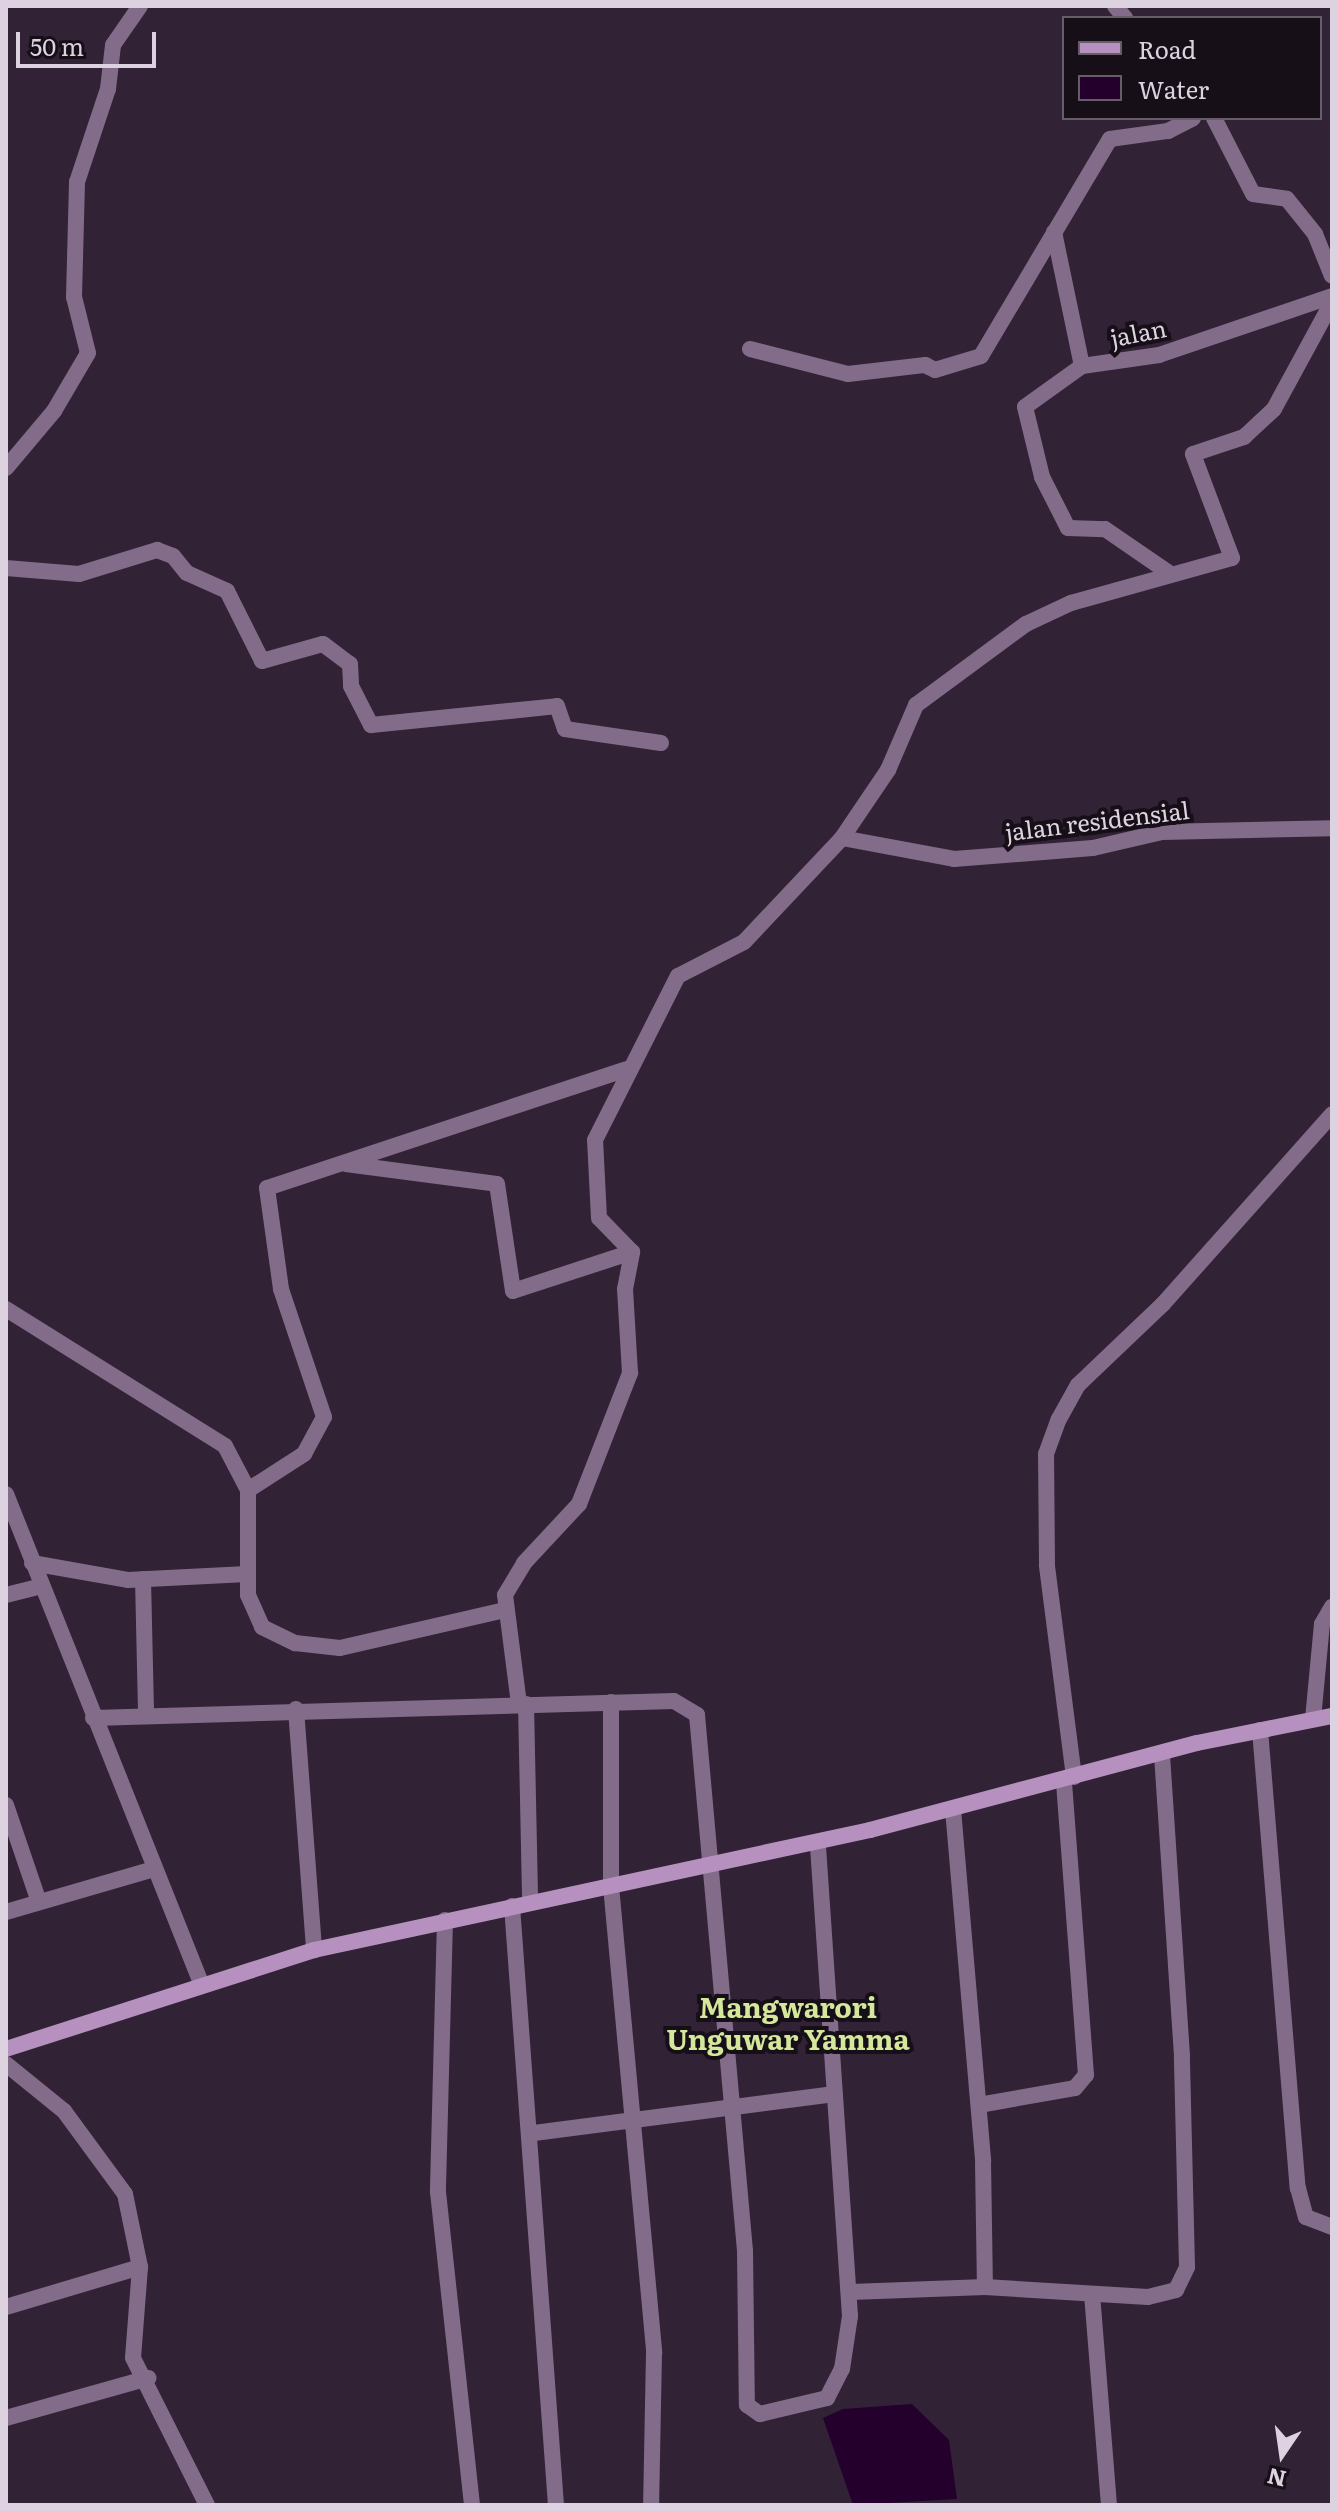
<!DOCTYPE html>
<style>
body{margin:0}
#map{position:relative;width:1338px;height:2511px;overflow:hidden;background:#322236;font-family:Literata,serif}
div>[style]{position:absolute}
.water>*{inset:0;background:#24002d}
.street>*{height:16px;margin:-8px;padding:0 8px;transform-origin:8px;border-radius:8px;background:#836c89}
.secondary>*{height:16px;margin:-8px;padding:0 8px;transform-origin:8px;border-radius:8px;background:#b691c0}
span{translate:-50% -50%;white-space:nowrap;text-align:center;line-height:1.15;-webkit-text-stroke:8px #160f18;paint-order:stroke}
.street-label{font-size:24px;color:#ddd2df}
.quarter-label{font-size:28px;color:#d5e79b;font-weight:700}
.frame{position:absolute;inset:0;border:8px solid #ddd2df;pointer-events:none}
.legend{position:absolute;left:1062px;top:16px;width:260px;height:104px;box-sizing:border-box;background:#160f18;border:2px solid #665d68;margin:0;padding:10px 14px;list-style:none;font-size:24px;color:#ddd2df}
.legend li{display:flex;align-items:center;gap:16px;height:40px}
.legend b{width:40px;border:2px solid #665d68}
.north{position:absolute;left:1242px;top:2415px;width:80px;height:80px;-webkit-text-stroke:6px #160f18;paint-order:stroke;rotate:193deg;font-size:22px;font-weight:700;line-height:32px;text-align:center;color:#ddd2df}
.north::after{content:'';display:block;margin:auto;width:28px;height:36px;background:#ddd2df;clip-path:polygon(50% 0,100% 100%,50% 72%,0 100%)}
.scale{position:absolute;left:16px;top:32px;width:140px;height:36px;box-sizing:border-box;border:4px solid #ddd2df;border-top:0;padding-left:10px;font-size:24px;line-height:28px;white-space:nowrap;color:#ddd2df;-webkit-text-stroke:6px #160f18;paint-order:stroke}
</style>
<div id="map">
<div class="water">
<i style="clip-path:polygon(912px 2404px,949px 2440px,957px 2499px,853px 2505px,823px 2418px,843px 2409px)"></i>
</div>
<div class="street">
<i style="left:1115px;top:6px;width:16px;rotate:50deg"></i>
<i style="left:1214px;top:118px;width:85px;rotate:62.8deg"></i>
<i style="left:1253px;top:194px;width:34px;rotate:8deg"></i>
<i style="left:1287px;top:199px;width:45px;rotate:51.3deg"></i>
<i style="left:1315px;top:234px;width:45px;rotate:68deg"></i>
<i style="left:1054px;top:232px;width:137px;rotate:78.2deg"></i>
<i style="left:1082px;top:366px;width:78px;rotate:-8.1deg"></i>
<i style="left:1159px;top:355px;width:183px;rotate:-18.8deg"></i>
<i style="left:750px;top:349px;width:101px;rotate:14.3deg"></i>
<i style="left:848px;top:374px;width:78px;rotate:-6.7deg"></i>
<i style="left:925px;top:365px;width:11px;rotate:27deg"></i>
<i style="left:935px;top:370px;width:48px;rotate:-16.9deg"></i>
<i style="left:981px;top:356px;width:252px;rotate:-59.3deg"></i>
<i style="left:1110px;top:139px;width:59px;rotate:-7.9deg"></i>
<i style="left:1168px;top:131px;width:28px;rotate:-27deg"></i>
<i style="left:1082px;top:366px;width:70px;rotate:144.3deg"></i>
<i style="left:1025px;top:407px;width:72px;rotate:76.3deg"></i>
<i style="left:1042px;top:477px;width:57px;rotate:63deg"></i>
<i style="left:1068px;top:528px;width:37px;rotate:2deg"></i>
<i style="left:1105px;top:529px;width:78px;rotate:34.5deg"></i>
<i style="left:6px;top:468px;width:75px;rotate:-49.9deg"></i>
<i style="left:54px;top:411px;width:67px;rotate:-59.6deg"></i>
<i style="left:88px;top:353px;width:58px;rotate:-104deg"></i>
<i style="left:74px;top:297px;width:115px;rotate:-88.5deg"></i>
<i style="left:77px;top:182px;width:98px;rotate:-71.6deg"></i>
<i style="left:108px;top:89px;width:44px;rotate:-83.5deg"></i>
<i style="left:113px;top:45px;width:47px;rotate:-55.3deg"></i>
<i style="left:6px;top:568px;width:73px;rotate:4.7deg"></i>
<i style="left:79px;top:574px;width:82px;rotate:-17.1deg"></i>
<i style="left:157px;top:550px;width:17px;rotate:21deg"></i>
<i style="left:173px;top:556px;width:22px;rotate:51deg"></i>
<i style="left:187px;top:573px;width:44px;rotate:24.2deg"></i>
<i style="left:227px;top:591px;width:78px;rotate:63.4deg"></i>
<i style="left:262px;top:661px;width:63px;rotate:-15.6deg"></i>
<i style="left:323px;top:644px;width:34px;rotate:37deg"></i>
<i style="left:350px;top:664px;width:22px;rotate:87deg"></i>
<i style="left:351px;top:686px;width:44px;rotate:62.9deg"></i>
<i style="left:371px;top:725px;width:187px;rotate:-5.8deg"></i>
<i style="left:557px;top:706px;width:24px;rotate:71deg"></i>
<i style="left:565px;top:729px;width:97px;rotate:8.3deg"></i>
<i style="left:842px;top:838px;width:114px;rotate:10.6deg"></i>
<i style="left:954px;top:859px;width:139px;rotate:-4.5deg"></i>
<i style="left:1093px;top:848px;width:71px;rotate:-13.1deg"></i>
<i style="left:1162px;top:832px;width:170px;rotate:-1.3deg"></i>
<i style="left:346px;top:1164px;width:152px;rotate:7.5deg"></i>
<i style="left:497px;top:1184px;width:108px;rotate:81.5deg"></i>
<i style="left:513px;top:1291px;width:125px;rotate:-18.1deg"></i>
<i style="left:6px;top:1309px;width:258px;rotate:32deg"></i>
<i style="left:225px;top:1446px;width:50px;rotate:62.4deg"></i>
<i style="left:248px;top:1490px;width:105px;rotate:90deg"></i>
<i style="left:248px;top:1595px;width:35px;rotate:66deg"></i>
<i style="left:262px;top:1627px;width:37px;rotate:26deg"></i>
<i style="left:295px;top:1643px;width:45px;rotate:6.3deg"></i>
<i style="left:340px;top:1648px;width:168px;rotate:-13deg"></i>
<i style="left:248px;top:1490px;width:67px;rotate:-32.7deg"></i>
<i style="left:304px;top:1454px;width:42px;rotate:-61.6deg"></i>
<i style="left:324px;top:1417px;width:135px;rotate:-108.6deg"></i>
<i style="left:281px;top:1289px;width:102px;rotate:-97.9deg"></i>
<i style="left:267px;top:1188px;width:378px;rotate:-18.3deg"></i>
<i style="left:6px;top:1494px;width:526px;rotate:68.26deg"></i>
<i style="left:32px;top:1563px;width:97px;rotate:10deg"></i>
<i style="left:128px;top:1580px;width:119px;rotate:-2.9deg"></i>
<i style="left:143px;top:1579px;width:137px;rotate:88.7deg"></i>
<i style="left:6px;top:1595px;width:36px;rotate:-14deg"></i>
<i style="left:611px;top:1702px;width:184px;rotate:90deg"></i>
<i style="left:611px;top:1886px;width:469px;rotate:84.7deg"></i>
<i style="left:654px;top:2353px;width:152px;rotate:91.1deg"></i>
<i style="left:519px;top:1704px;width:110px;rotate:-97.3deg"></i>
<i style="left:505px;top:1595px;width:37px;rotate:-59deg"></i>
<i style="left:524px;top:1563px;width:81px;rotate:-47deg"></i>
<i style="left:579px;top:1504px;width:141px;rotate:-68.7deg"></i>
<i style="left:630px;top:1373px;width:84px;rotate:-93.4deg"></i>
<i style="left:625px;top:1289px;width:38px;rotate:-79deg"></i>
<i style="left:632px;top:1252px;width:47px;rotate:-134.1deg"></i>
<i style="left:599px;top:1218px;width:78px;rotate:-92.9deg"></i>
<i style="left:595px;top:1140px;width:184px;rotate:-63.2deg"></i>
<i style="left:678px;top:976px;width:74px;rotate:-27.3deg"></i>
<i style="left:744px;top:942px;width:143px;rotate:-46.7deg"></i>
<i style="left:842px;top:838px;width:82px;rotate:-55.9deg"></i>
<i style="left:888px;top:770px;width:71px;rotate:-66.7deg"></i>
<i style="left:916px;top:705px;width:137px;rotate:-36.4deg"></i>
<i style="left:1026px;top:624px;width:50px;rotate:-25deg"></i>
<i style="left:1071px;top:603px;width:167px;rotate:-15.6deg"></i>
<i style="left:1232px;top:558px;width:111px;rotate:-110.6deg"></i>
<i style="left:1193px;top:454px;width:54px;rotate:-18.4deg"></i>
<i style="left:1244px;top:437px;width:41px;rotate:-43deg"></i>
<i style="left:1274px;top:409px;width:122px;rotate:-61.5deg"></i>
<i style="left:526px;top:1704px;width:198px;rotate:88.8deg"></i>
<i style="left:296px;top:1709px;width:242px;rotate:85.7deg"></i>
<i style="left:93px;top:1718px;width:581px;rotate:-1.68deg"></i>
<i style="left:674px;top:1701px;width:27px;rotate:31deg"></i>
<i style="left:697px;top:1715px;width:538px;rotate:84.88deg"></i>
<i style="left:745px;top:2251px;width:154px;rotate:89.3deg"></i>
<i style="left:747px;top:2405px;width:16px;rotate:35deg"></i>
<i style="left:760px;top:2414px;width:69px;rotate:-13.4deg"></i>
<i style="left:827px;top:2398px;width:33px;rotate:-63deg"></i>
<i style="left:842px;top:2369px;width:54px;rotate:-81.4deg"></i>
<i style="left:850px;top:2316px;width:475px;rotate:-93.9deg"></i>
<i style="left:1313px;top:1719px;width:95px;rotate:-84.6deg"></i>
<i style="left:1322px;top:1624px;width:20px;rotate:-60deg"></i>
<i style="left:1260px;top:1730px;width:460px;rotate:85.3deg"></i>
<i style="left:1298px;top:2188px;width:30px;rotate:75deg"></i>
<i style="left:1306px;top:2217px;width:28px;rotate:21deg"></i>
<i style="left:1074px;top:1777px;width:214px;rotate:-97.3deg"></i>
<i style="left:1047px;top:1565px;width:111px;rotate:-90.5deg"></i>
<i style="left:1046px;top:1454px;width:37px;rotate:-70deg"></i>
<i style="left:1059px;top:1419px;width:39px;rotate:-61deg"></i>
<i style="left:1078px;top:1385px;width:117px;rotate:-43.6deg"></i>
<i style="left:1163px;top:1304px;width:254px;rotate:-48.3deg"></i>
<i style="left:6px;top:1805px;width:102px;rotate:71.2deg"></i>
<i style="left:953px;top:1809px;width:354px;rotate:85.1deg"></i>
<i style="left:983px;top:2162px;width:125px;rotate:89.1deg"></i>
<i style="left:512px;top:1906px;width:601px;rotate:85.8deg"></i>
<i style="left:6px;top:1912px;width:154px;rotate:-16.2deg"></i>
<i style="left:445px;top:1920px;width:272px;rotate:91.5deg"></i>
<i style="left:438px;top:2192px;width:315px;rotate:83.8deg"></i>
<i style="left:6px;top:2064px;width:75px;rotate:39deg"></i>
<i style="left:64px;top:2111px;width:103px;rotate:53.7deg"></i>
<i style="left:125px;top:2194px;width:75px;rotate:78.4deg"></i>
<i style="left:140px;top:2267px;width:91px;rotate:94.4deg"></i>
<i style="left:133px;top:2358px;width:165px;rotate:63.3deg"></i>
<i style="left:979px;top:2105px;width:97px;rotate:-10deg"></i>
<i style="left:1075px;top:2088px;width:17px;rotate:-50deg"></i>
<i style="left:1086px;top:2075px;width:296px;rotate:-94.3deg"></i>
<i style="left:534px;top:2133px;width:303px;rotate:-7.4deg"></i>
<i style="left:851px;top:2292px;width:134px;rotate:-2.1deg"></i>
<i style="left:985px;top:2287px;width:163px;rotate:3.5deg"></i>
<i style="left:1148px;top:2297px;width:29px;rotate:-14deg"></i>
<i style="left:1176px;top:2290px;width:25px;rotate:-64deg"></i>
<i style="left:1187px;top:2267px;width:211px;rotate:-91.4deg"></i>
<i style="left:1182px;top:2056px;width:304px;rotate:-93.8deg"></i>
<i style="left:1092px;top:2294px;width:212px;rotate:85.4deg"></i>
<i style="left:6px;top:2307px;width:140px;rotate:-16.6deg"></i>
<i style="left:6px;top:2418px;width:148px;rotate:-15.7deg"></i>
</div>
<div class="secondary">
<i style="left:6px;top:2049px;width:324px;rotate:-17.8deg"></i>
<i style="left:314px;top:1950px;width:569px;rotate:-12.18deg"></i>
<i style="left:870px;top:1830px;width:338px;rotate:-14.9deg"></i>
<i style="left:1197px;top:1743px;width:138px;rotate:-11.3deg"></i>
</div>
<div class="street-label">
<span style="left:1138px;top:332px;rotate:-11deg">jalan</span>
<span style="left:1097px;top:820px;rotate:-7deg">jalan residensial</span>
</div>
<div class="quarter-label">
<span style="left:788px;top:2022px">Mangwarori<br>Unguwar Yamma</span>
</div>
<div class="frame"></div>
<ul class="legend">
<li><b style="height:10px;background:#b691c0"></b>Road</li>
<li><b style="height:22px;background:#24002d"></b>Water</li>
</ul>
<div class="north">N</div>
<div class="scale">50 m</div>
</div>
